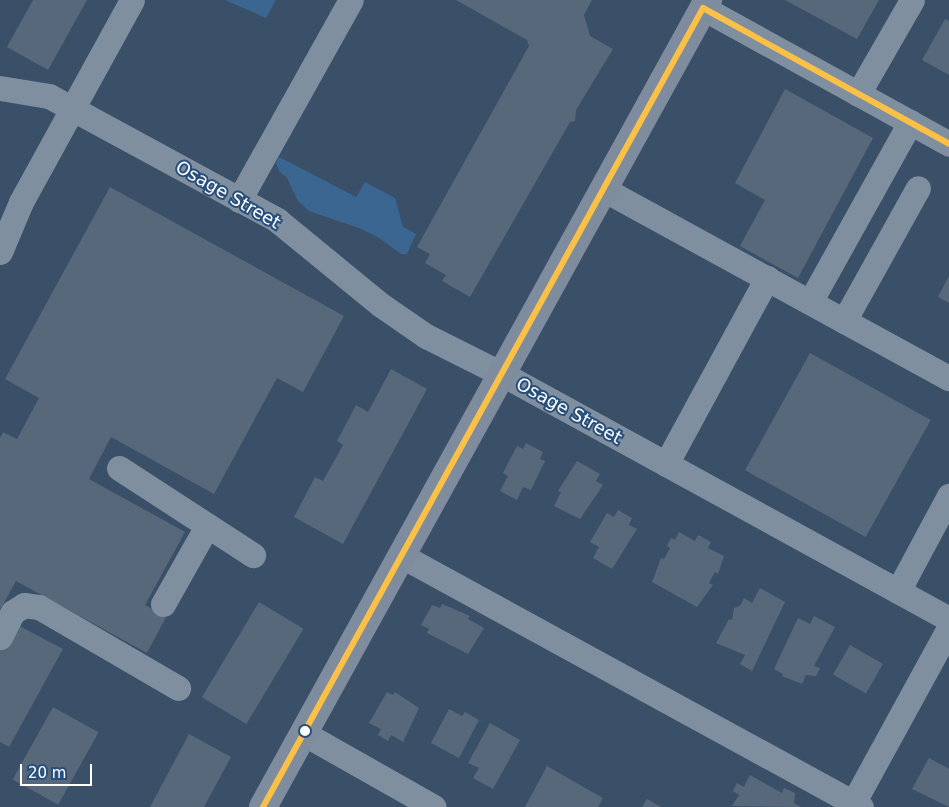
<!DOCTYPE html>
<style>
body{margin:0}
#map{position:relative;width:949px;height:807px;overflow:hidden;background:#3a5068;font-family:"DejaVu Sans",sans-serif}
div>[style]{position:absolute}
.green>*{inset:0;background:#3b6692}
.building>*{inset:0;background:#57687b;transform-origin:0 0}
.minor>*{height:25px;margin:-12.5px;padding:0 12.5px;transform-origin:12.5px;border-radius:12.5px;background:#7f8f9f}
.major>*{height:28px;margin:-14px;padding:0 14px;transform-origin:14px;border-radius:14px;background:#7e8c9e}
.bus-1>*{height:6px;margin:-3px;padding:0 3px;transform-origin:3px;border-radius:3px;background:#fbc046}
.dots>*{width:14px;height:14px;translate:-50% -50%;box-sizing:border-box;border:2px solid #274f7b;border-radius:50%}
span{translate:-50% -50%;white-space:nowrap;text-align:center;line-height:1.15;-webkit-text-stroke:4px #274f7b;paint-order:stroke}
.street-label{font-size:18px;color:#fff}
.scale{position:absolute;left:20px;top:764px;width:72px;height:22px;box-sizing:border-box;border:2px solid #fff;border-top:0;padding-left:6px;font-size:15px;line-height:18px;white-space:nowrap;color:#fff;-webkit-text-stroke:4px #274f7b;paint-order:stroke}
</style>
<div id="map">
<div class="green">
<i style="clip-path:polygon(225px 0,276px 0,266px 18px)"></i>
<i style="clip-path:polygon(279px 157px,356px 197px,365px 182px,395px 198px,403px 227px,416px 234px,407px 254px,401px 254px,378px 237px,359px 228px,309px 211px,298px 201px,287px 178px,279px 171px,276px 163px)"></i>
</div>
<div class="building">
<i style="clip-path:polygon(33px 0,87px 0,48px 70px,7px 47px)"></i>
<i style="clip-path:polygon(456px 0,592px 0,584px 15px,590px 36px,613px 49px,576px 110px,575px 121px,570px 122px,470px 297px,442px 281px,446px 275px,425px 263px,430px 254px,417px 247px,529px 46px,527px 40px)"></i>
<i style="clip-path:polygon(785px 0,879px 0,857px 39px)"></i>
<i style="clip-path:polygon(945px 19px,949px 21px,949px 75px,922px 60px)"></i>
<i style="clip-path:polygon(785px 89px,873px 138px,798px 278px,740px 246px,765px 200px,735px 183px)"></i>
<i style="clip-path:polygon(110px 187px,344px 316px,303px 392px,277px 378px,214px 494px,111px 437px,89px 479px,185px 532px,145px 605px,166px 617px,147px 653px,16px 581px,0 610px,0 438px,3px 432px,17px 439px,39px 398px,5px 379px)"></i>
<i style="clip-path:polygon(949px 276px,949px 303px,938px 297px)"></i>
<i style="left:810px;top:353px;width:138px;height:134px;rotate:29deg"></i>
<i style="clip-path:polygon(391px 369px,427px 389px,343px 544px,294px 517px,315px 477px,323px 481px,343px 445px,337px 441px,356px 405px,368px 412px)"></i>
<i style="clip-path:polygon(526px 443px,543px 452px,540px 459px,545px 461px,531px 490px,523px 487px,517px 500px,500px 491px,508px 476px,503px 473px,517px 446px,523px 449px)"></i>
<i style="clip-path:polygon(577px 461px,600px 474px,596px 481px,603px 485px,580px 519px,554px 506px,561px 492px,558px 491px)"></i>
<i style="clip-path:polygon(618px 510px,632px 518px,629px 525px,637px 529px,612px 569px,593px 558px,599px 547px,590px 542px,607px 513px,614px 517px)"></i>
<i style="clip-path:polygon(679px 532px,695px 541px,698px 535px,711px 542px,708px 548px,724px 556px,718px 574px,715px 572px,709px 583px,713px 585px,697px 607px,652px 582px,661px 558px,664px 559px,670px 548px,667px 546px,671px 538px,675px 540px)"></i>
<i style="clip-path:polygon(760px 588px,785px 602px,752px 671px,740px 664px,745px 655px,716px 643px,729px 619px,732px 620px,734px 608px,740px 606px,744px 598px,752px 603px)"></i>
<i style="left:259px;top:602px;width:52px;height:111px;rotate:31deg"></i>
<i style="clip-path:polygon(442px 604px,470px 616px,468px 619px,484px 628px,468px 654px,427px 633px,429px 629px,421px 625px,432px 605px,440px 608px)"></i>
<i style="clip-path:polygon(814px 616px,835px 627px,814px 666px,820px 668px,816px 676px,806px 675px,802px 684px,782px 676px,783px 674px,774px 669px,798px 618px,810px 624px)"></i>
<i style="clip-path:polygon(12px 622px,63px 649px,9px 747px,0 742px,0 645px)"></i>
<i style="left:850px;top:645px;width:38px;height:34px;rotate:30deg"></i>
<i style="clip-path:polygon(387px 692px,393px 695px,395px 692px,419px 708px,403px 742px,391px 735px,388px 741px,378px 735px,381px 729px,369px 723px)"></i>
<i style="left:53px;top:707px;width:52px;height:83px;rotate:29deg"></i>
<i style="clip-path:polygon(449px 709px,462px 716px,465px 712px,479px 720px,459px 758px,431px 743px)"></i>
<i style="clip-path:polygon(490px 723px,520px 740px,493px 789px,473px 778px,479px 768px,468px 763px)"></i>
<i style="clip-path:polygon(189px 734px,231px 757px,204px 807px,150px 807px)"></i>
<i style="clip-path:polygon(929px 758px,949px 769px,949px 807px,912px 789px)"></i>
<i style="clip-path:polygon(547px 766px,603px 798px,598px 807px,525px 807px)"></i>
<i style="clip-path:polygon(750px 775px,782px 793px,784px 788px,795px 793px,794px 803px,801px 807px,732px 806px,739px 795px,733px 791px,737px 783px,744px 787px)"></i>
<i style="clip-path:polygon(647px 799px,661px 807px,642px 807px)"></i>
</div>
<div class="minor">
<i style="left:703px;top:8px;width:281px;rotate:28.9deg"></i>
<i style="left:0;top:88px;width:50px;rotate:9.3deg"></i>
<i style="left:49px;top:96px;width:260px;rotate:28.5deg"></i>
<i style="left:277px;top:220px;width:134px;rotate:39.3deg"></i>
<i style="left:381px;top:305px;width:55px;rotate:34.6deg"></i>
<i style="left:426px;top:336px;width:87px;rotate:26.6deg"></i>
<i style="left:504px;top:375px;width:508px;rotate:28.74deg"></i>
<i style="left:858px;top:94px;width:108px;rotate:-60.1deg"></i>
<i style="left:605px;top:190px;width:392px;rotate:28.7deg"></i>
<i style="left:239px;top:200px;width:229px;rotate:-60.8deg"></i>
<i style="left:0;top:252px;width:54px;rotate:-67.2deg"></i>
<i style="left:21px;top:202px;width:230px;rotate:-61.2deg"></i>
<i style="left:810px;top:302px;width:206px;rotate:-60.9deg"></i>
<i style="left:844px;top:321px;width:152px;rotate:-60.9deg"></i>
<i style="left:666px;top:464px;width:212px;rotate:-61.5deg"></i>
<i style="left:119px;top:468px;width:160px;rotate:33deg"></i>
<i style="left:402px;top:556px;width:523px;rotate:28.67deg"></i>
<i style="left:898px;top:591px;width:108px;rotate:-61.8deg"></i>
<i style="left:163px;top:604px;width:90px;rotate:-60.6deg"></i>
<i style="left:0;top:637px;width:28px;rotate:-63deg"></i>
<i style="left:13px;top:612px;width:13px;rotate:-32deg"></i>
<i style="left:24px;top:605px;width:15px;rotate:8deg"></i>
<i style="left:39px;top:607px;width:161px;rotate:30.2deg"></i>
<i style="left:303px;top:733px;width:150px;rotate:29.5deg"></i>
<i style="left:851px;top:807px;width:204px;rotate:-61.3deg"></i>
</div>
<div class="major">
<i style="left:263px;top:807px;width:922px;rotate:-61.13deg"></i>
</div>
<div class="bus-1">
<i style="left:263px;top:807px;width:912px;rotate:-61.16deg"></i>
<i style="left:703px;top:8px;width:281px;rotate:28.9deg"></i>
</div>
<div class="dots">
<i style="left:305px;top:731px;background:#fff"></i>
</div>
<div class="street-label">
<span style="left:228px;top:195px;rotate:30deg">Osage Street</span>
<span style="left:569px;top:411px;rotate:29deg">Osage Street</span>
</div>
<div class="scale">20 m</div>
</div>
